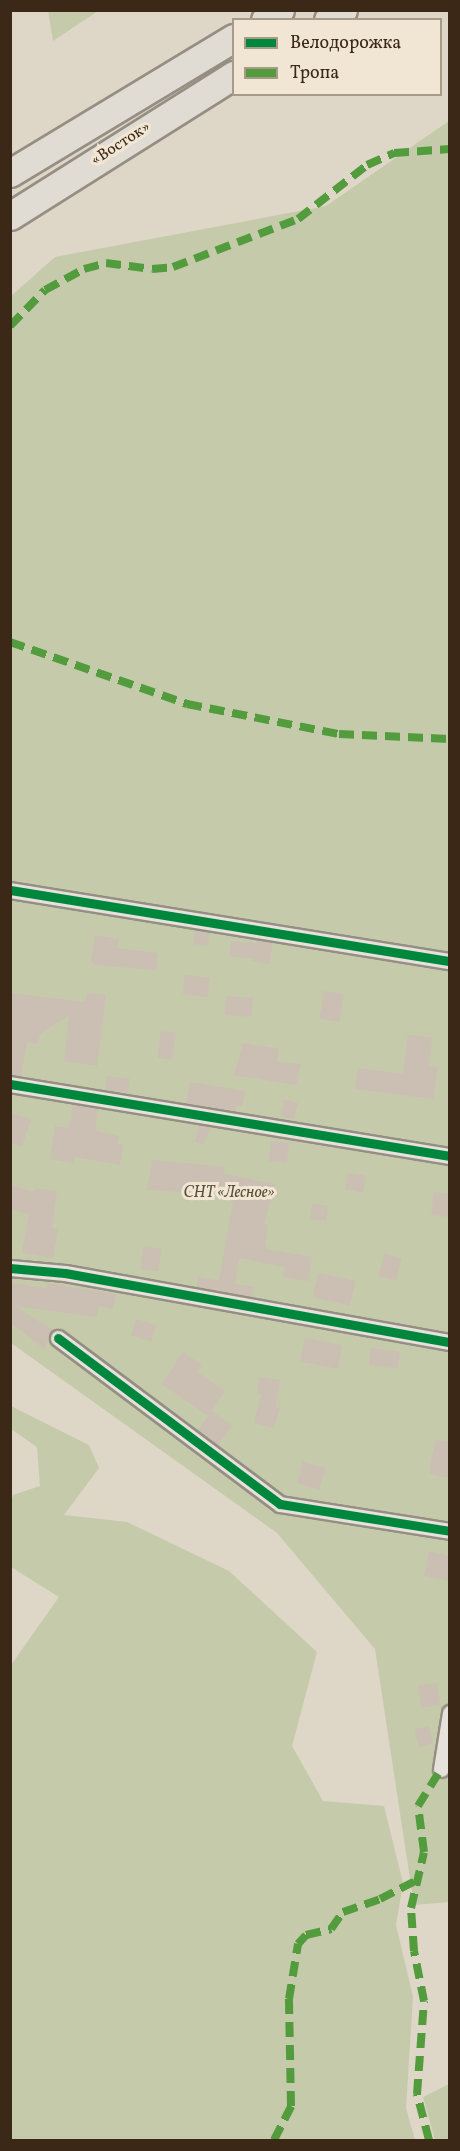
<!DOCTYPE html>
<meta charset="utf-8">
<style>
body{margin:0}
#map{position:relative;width:460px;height:2151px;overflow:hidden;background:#ded6c6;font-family:Vollkorn,serif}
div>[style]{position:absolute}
.green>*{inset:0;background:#c5caab}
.building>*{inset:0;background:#cbbeb2;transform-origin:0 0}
.roads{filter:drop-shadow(2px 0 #958e83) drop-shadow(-2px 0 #958e83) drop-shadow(0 2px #958e83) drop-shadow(0 -2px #958e83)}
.street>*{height:15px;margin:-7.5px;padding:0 7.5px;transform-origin:7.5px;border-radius:7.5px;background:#e6e1da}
.highway>*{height:27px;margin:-13.5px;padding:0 13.5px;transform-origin:13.5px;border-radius:13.5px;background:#e1dcd3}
.quiet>*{height:8px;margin-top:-4px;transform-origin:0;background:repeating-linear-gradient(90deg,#529c3d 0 15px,transparent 0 23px)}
.cycleway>*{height:9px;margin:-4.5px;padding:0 4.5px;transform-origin:4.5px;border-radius:4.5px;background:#00873e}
span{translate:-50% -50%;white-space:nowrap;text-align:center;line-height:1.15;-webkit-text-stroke:6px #f1e6d3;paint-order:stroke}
.street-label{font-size:16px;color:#3c2817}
.park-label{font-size:16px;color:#594e36;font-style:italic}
.frame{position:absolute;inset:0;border:12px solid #3c2817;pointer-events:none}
.legend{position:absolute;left:232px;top:18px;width:210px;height:78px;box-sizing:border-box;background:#f1e6d3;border:2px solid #a99a88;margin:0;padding:8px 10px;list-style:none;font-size:18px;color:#3c2817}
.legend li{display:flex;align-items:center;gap:12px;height:30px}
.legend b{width:30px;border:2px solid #a99a88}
</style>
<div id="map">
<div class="green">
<i style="clip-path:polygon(48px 10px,98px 10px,98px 11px,53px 41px)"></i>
<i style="clip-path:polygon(449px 121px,449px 1902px,414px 1905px,375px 1649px,277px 1533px,11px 1343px,10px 297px,55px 257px,326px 206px)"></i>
<i style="clip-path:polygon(11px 1406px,89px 1445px,99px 1468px,64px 1515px,127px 1522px,229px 1571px,317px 1652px,292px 1746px,323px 1801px,384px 1806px,403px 1883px,396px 1925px,413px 1997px,406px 2108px,415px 2140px,11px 2140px,11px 1665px,59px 1597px,11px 1567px,11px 1502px,13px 1495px,40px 1486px,37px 1447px,11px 1429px)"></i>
<i style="clip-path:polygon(449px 2084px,449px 2140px,435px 2140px,423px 2097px)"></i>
</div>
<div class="building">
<i style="left:195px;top:930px;width:15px;height:14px;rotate:8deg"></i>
<i style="clip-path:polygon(95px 935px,119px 939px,117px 948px,158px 953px,156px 970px,95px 965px,91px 961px)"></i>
<i style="clip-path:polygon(256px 940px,273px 942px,269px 964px,252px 961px,253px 958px,230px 957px,231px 941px,256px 943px)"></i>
<i style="left:185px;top:975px;width:25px;height:19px;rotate:7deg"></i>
<i style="left:324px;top:991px;width:20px;height:28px;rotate:9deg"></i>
<i style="clip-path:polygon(10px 993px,85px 1002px,87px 993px,106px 995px,97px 1066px,64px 1061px,69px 1015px,40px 1034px,38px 1044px,27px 1042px,21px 1076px,10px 1074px)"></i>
<i style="left:226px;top:996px;width:27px;height:19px;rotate:4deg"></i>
<i style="left:161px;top:1031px;width:15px;height:27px;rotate:8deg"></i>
<i style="clip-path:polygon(408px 1035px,432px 1038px,429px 1066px,438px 1067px,433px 1099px,355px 1089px,358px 1068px,403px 1074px)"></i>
<i style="clip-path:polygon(243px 1043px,279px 1049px,277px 1062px,301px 1064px,296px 1085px,234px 1075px)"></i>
<i style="left:107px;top:1076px;width:23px;height:14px;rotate:7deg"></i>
<i style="clip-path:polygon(190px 1082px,245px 1091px,242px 1106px,236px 1106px,236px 1111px,186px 1103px)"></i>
<i style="left:284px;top:1100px;width:14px;height:17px;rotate:12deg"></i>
<i style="clip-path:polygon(73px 1104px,98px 1108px,95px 1131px,119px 1136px,117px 1144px,123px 1145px,120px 1165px,74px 1157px,73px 1163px,50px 1159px,55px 1126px,69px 1128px)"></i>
<i style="clip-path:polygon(10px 1113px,31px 1119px,22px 1146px,10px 1143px)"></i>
<i style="clip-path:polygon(199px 1125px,210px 1127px,204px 1145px,195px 1142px)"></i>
<i style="left:271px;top:1141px;width:18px;height:20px;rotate:6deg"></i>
<i style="clip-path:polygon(152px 1160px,225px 1167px,224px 1174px,275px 1184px,264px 1224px,268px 1225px,265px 1244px,268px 1249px,312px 1257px,308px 1281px,283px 1277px,285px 1267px,239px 1258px,235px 1284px,254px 1287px,252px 1297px,197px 1287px,198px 1277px,219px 1281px,234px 1195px,147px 1190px)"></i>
<i style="left:348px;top:1173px;width:18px;height:17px;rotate:9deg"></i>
<i style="clip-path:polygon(10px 1185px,35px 1192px,35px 1188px,57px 1191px,52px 1228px,58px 1229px,53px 1258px,22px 1253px,29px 1214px,10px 1209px)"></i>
<i style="left:434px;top:1192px;width:16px;height:23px;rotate:7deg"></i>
<i style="left:312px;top:1204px;width:16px;height:15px;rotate:7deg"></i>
<i style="left:144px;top:1246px;width:18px;height:23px;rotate:9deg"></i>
<i style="left:384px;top:1254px;width:18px;height:23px;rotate:13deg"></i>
<i style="left:318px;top:1273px;width:38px;height:25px;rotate:12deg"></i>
<i style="clip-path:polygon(10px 1283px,46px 1288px,47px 1283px,116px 1294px,113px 1309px,99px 1306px,97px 1317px,15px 1306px,53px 1330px,44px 1349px,10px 1322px)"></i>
<i style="left:136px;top:1319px;width:21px;height:17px;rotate:17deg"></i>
<i style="left:305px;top:1338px;width:38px;height:24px;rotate:11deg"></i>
<i style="left:371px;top:1348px;width:29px;height:17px;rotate:8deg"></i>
<i style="clip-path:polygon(183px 1352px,202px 1365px,197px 1372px,225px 1391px,208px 1416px,162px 1384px)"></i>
<i style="clip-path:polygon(259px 1377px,280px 1380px,276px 1407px,280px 1408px,274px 1428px,254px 1423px,261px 1394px,257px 1393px)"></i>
<i style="left:212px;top:1411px;width:25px;height:24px;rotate:37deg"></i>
<i style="clip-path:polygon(435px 1440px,450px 1442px,450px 1478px,429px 1474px)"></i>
<i style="left:303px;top:1462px;width:23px;height:22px;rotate:15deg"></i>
<i style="clip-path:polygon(429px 1551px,450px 1556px,450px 1581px,424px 1576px)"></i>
<i style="left:437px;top:1683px;width:22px;height:19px;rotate:82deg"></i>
<i style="left:429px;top:1726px;width:18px;height:15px;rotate:77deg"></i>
</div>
<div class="roads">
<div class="street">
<i style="left:10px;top:890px;width:446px;rotate:9.2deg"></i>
<i style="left:10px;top:1084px;width:446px;rotate:9.3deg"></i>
<i style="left:10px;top:1268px;width:55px;rotate:5.2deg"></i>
<i style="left:65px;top:1273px;width:391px;rotate:10.2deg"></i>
<i style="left:58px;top:1338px;width:277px;rotate:36.8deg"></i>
<i style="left:280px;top:1504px;width:172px;rotate:9deg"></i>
<i style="left:441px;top:1769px;width:57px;rotate:-80.9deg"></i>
</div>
<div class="highway">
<i style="left:265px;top:20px;width:18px;rotate:-34deg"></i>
<i style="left:328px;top:20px;width:18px;rotate:-34deg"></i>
<i style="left:10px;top:173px;width:262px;rotate:-31.1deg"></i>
<i style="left:10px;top:216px;width:265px;rotate:-32.2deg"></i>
</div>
</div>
<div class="quiet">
<i style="left:10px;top:326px;width:50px;rotate:-45.8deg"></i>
<i style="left:45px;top:290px;width:44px;rotate:-28.3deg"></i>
<i style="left:84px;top:269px;width:23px;rotate:-15deg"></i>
<i style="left:106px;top:263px;width:46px;rotate:7.4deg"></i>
<i style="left:152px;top:269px;width:21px;rotate:-5deg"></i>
<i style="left:173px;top:267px;width:134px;rotate:-21deg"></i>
<i style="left:298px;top:219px;width:88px;rotate:-38deg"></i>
<i style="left:367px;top:165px;width:30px;rotate:-24deg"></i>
<i style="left:394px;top:153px;width:56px;rotate:-4.1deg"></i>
<i style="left:10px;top:642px;width:188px;rotate:19.3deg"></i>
<i style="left:187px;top:704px;width:155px;rotate:11.2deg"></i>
<i style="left:339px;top:734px;width:111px;rotate:2.6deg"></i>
<i style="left:274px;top:2140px;width:38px;rotate:-63deg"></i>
<i style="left:291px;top:2106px;width:107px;rotate:-91.1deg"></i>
<i style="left:289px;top:1999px;width:56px;rotate:-80.7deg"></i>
<i style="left:298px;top:1944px;width:12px;rotate:-48deg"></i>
<i style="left:306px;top:1935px;width:26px;rotate:-13deg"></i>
<i style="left:331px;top:1929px;width:21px;rotate:-55deg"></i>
<i style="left:343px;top:1912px;width:39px;rotate:-19deg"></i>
<i style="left:380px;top:1899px;width:44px;rotate:-27.1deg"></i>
<i style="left:429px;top:2140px;width:48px;rotate:-104.6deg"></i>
<i style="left:417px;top:2094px;width:93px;rotate:-85.7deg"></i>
<i style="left:424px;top:2001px;width:51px;rotate:-101.3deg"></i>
<i style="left:414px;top:1951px;width:43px;rotate:-94deg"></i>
<i style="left:411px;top:1908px;width:57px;rotate:-76.9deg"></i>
<i style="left:424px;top:1852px;width:46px;rotate:-97.4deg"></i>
<i style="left:418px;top:1806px;width:44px;rotate:-58.1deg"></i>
</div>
<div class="cycleway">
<i style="left:10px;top:890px;width:446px;rotate:9.2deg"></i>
<i style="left:10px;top:1084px;width:446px;rotate:9.3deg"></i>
<i style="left:10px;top:1268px;width:55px;rotate:5.2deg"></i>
<i style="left:65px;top:1273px;width:391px;rotate:10.2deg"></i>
<i style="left:58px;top:1338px;width:277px;rotate:36.8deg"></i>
<i style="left:280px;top:1504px;width:172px;rotate:9deg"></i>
</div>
<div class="street-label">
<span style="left:121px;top:144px;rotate:-33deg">«Восток»</span>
</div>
<div class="park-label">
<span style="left:229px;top:1193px">СНТ «Лесное»</span>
</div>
<div class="frame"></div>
<ul class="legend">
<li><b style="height:8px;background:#00873e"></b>Велодорожка</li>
<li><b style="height:8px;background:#529c3d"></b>Тропа</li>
</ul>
</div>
